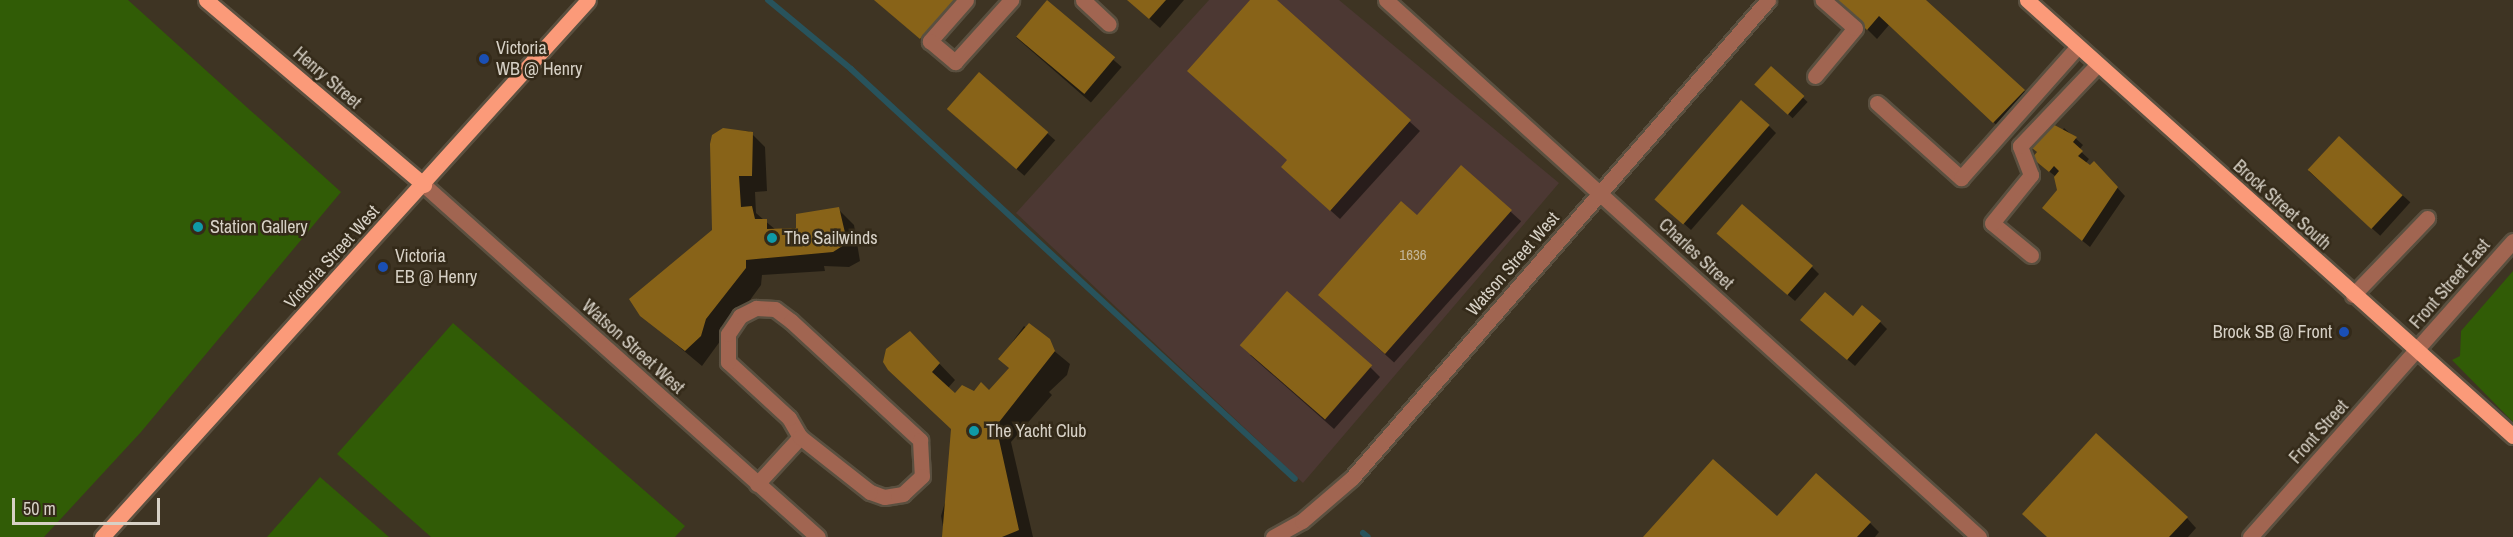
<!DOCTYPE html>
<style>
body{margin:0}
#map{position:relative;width:2513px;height:537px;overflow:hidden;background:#3e3423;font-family:"Archivo Narrow",sans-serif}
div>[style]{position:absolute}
.industrial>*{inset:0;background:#4c3833}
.green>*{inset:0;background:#315c06}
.shadow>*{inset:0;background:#0007;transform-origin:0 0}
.stream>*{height:6px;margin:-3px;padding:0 3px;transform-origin:3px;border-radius:3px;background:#28535c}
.building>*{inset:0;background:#886318;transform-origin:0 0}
.roads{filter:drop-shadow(2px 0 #5a5040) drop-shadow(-2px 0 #5a5040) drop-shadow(0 2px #5a5040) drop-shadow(0 -2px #5a5040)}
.minor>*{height:15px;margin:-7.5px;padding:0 7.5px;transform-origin:7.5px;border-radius:7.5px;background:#a16551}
.major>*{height:15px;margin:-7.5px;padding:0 7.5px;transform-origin:7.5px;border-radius:7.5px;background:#fb9a79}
.dots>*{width:16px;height:16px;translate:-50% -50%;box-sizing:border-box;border:3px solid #342a19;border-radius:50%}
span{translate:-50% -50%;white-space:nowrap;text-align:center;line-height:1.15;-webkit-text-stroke:5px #342a19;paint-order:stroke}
.number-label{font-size:15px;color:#c3b69a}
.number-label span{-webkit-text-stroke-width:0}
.poi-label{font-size:18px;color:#d7d1c6}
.left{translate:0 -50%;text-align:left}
.right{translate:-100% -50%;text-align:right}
.street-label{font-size:18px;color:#d7d1c6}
.scale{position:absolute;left:12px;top:498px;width:148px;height:27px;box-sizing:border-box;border:3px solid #d7d1c6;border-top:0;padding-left:8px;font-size:18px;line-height:21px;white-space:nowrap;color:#d7d1c6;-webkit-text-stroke:4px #342a19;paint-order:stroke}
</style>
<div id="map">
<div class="industrial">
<i style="clip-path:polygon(1209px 0,1339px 0,1559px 183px,1303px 483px,1016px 213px)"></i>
</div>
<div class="green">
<i style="clip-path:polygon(0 0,128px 0,341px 192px,141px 432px,44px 537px,0 537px)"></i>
<i style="clip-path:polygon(2513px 271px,2513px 422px,2452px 360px,2460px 356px,2461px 331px)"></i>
<i style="clip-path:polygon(453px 323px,685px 526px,675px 537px,431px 537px,337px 454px)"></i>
<i style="clip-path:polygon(320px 477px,389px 537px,267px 537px)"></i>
</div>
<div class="shadow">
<i style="clip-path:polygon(876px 0,967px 0,928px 45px)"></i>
<i style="clip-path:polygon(1128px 0,1184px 0,1160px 28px)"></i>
<i style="clip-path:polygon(1252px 0,1275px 0,1420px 131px,1340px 219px,1292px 176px)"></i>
<i style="clip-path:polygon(1838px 0,1924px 0,2034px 100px,2004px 132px,1889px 25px,1877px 39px)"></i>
<i style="left:1047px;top:2px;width:99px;height:47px;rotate:41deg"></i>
<i style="left:1771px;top:68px;width:50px;height:22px;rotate:43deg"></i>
<i style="left:979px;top:74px;width:101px;height:47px;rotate:41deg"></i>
<i style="clip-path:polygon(1769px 126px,1776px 133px,1691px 230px,1664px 206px)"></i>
<i style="clip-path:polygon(2064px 128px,2083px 145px,2079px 150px,2089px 159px,2085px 164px,2090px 168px,2094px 163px,2125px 196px,2090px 247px,2052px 216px,2059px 190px,2055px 176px,2041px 165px)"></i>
<i style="clip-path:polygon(724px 130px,749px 131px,765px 147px,767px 191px,755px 192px,756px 213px,764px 220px,776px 230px,798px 229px,838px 209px,854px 225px,860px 261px,849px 267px,824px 266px,825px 271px,762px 275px,761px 285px,702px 366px,641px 315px,714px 231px)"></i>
<i style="left:2339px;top:138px;width:96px;height:45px;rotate:42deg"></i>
<i style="left:1461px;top:167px;width:81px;height:190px;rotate:42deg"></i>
<i style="clip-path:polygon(1726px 241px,1812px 267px,1819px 274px,1795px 301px)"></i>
<i style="clip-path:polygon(1853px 318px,1880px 322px,1887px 329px,1855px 366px,1810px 327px)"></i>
<i style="clip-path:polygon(1024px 326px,1070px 364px,1067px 375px,1049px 392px,1052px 395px,1011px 442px,1033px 537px,945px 537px,941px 516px,951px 482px,952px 429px,910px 333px,955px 380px,948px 388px,955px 395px,989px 392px,1010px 368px,1000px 359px)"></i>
<i style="clip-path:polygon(1250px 355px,1370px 367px,1380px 377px,1334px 429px)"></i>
<i style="clip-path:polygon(2187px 518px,2196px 528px,2188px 537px,2048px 537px)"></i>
<i style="clip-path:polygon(1870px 523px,1879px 532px,1875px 537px,1645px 537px)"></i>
</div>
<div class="stream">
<i style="left:768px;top:0;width:108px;rotate:39.7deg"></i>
<i style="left:851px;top:69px;width:604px;rotate:42.72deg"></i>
<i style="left:1363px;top:533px;width:6px;rotate:39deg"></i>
</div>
<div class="building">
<i style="clip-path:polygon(874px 0,954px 0,920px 39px)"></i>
<i style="left:1047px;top:0;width:89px;height:48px;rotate:40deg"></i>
<i style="clip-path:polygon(1127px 0,1166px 0,1149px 19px)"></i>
<i style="clip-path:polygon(1250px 0,1277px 0,1411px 120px,1330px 211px,1281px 167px,1287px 160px,1187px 71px)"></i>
<i style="clip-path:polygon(1836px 0,1926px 0,2025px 90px,1993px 123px,1879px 16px,1867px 30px)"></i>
<i style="left:1771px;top:66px;width:45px;height:25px;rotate:42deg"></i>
<i style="left:979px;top:72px;width:92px;height:49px;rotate:41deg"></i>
<i style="left:1741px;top:100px;width:38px;height:132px;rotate:41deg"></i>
<i style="clip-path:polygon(2045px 120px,2077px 137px,2073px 142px,2083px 151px,2078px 156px,2090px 165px,2094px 161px,2118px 187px,2082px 241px,2042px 208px,2057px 190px,2054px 177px,2059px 171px,2054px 166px,2049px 172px,2032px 158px,2037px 152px,2026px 143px)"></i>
<i style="clip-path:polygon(723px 128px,753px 132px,752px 176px,739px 176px,741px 207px,752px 206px,755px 219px,767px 219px,767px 229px,796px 228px,796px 214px,839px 207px,846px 237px,844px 245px,833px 252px,746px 260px,746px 268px,706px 319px,701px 336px,685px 351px,640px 316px,629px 299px,712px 230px,710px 144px,712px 135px)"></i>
<i style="left:2339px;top:136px;width:87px;height:46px;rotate:43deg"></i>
<i style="clip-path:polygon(1461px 165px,1512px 210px,1385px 354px,1318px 295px,1401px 201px,1417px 215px)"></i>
<i style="left:1742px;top:204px;width:94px;height:39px;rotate:41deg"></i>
<i style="left:1287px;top:291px;width:113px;height:72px;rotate:41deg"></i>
<i style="clip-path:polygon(1825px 292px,1853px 316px,1862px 305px,1881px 321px,1847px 360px,1800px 320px)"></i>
<i style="clip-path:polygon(1029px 323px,1050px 339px,1055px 351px,996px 426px,1019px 530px,1002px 537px,942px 537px,951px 429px,888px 370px,883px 362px,886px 349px,910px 331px,940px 363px,932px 372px,955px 393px,962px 385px,974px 391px,981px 382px,989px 390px,1009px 368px,998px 359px)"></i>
<i style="clip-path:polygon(2096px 433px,2188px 517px,2169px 537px,2047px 537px,2022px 514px)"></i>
<i style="clip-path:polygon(1713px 459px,1777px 516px,1816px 473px,1871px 522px,1857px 537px,1643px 537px)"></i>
</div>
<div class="roads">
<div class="minor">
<i style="left:966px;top:0;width:55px;rotate:131.3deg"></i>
<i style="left:930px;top:41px;width:33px;rotate:40deg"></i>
<i style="left:955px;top:62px;width:84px;rotate:-47.9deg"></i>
<i style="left:1083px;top:0;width:35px;rotate:43deg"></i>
<i style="left:1386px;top:0;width:800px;rotate:42.16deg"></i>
<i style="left:1815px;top:76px;width:62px;rotate:-50.2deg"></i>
<i style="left:1855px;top:28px;width:43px;rotate:-138.8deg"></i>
<i style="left:1877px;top:103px;width:113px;rotate:41.8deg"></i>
<i style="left:1961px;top:178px;width:176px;rotate:-48.4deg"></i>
<i style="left:424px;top:185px;width:528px;rotate:41.78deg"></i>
<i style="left:2031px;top:255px;width:50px;rotate:-140.6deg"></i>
<i style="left:1992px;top:223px;width:62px;rotate:-50.9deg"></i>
<i style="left:2031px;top:175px;width:31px;rotate:-111deg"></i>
<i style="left:2020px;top:146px;width:113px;rotate:-46.4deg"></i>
<i style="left:2353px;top:295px;width:107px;rotate:-46.1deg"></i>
<i style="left:757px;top:484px;width:64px;rotate:-47.5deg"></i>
<i style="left:800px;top:437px;width:22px;rotate:-120deg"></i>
<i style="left:789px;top:418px;width:83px;rotate:-137.4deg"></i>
<i style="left:728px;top:362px;width:28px;rotate:-90deg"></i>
<i style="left:728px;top:334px;width:22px;rotate:-56deg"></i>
<i style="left:740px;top:316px;width:18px;rotate:-27deg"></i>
<i style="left:756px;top:308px;width:19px;rotate:3deg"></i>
<i style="left:775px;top:309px;width:20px;rotate:37deg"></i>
<i style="left:791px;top:321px;width:176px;rotate:42.7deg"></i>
<i style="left:920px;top:440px;width:36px;rotate:87deg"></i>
<i style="left:922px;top:476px;width:26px;rotate:137deg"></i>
<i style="left:903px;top:494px;width:19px;rotate:171deg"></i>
<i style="left:884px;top:497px;width:15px;rotate:-160deg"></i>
<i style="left:870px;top:492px;width:89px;rotate:-141.8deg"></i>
<i style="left:1273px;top:537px;width:33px;rotate:-29deg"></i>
<i style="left:1302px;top:521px;width:66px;rotate:-40.7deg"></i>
<i style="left:1352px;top:478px;width:634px;rotate:-48.97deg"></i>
<i style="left:2250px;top:537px;width:396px;rotate:-48.4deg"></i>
</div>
<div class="major">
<i style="left:206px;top:0;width:286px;rotate:40.3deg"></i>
<i style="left:2027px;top:0;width:653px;rotate:41.9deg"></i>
<i style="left:102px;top:537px;width:724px;rotate:-47.85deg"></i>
</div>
</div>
<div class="dots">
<i style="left:484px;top:59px;background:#1a4fb4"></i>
<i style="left:198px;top:227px;background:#0f9aa8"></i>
<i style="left:772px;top:238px;background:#0f9aa8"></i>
<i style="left:383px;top:267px;background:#1a4fb4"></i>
<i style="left:2344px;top:332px;background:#1a4fb4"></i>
<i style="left:974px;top:431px;background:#0f9aa8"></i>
</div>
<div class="number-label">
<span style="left:1413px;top:255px">1636</span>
</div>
<div class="poi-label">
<span class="left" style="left:496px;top:59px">Victoria<br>WB @ Henry</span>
<span class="left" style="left:210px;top:227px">Station Gallery</span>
<span class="left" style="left:784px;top:238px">The Sailwinds</span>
<span class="left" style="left:395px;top:267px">Victoria<br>EB @ Henry</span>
<span class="right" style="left:2332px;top:332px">Brock SB @ Front</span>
<span class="left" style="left:986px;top:431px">The Yacht Club</span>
</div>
<div class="street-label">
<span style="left:327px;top:78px;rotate:41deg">Henry Street</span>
<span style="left:2282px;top:205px;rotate:42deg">Brock Street South</span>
<span style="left:1696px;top:254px;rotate:43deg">Charles Street</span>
<span style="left:332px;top:257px;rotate:-48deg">Victoria Street West</span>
<span style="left:1513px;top:264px;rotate:-49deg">Watson Street West</span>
<span style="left:2450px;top:284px;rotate:-49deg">Front Street East</span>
<span style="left:633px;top:347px;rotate:42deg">Watson Street West</span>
<span style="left:2319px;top:432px;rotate:-48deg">Front Street</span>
</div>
<div class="scale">50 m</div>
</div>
